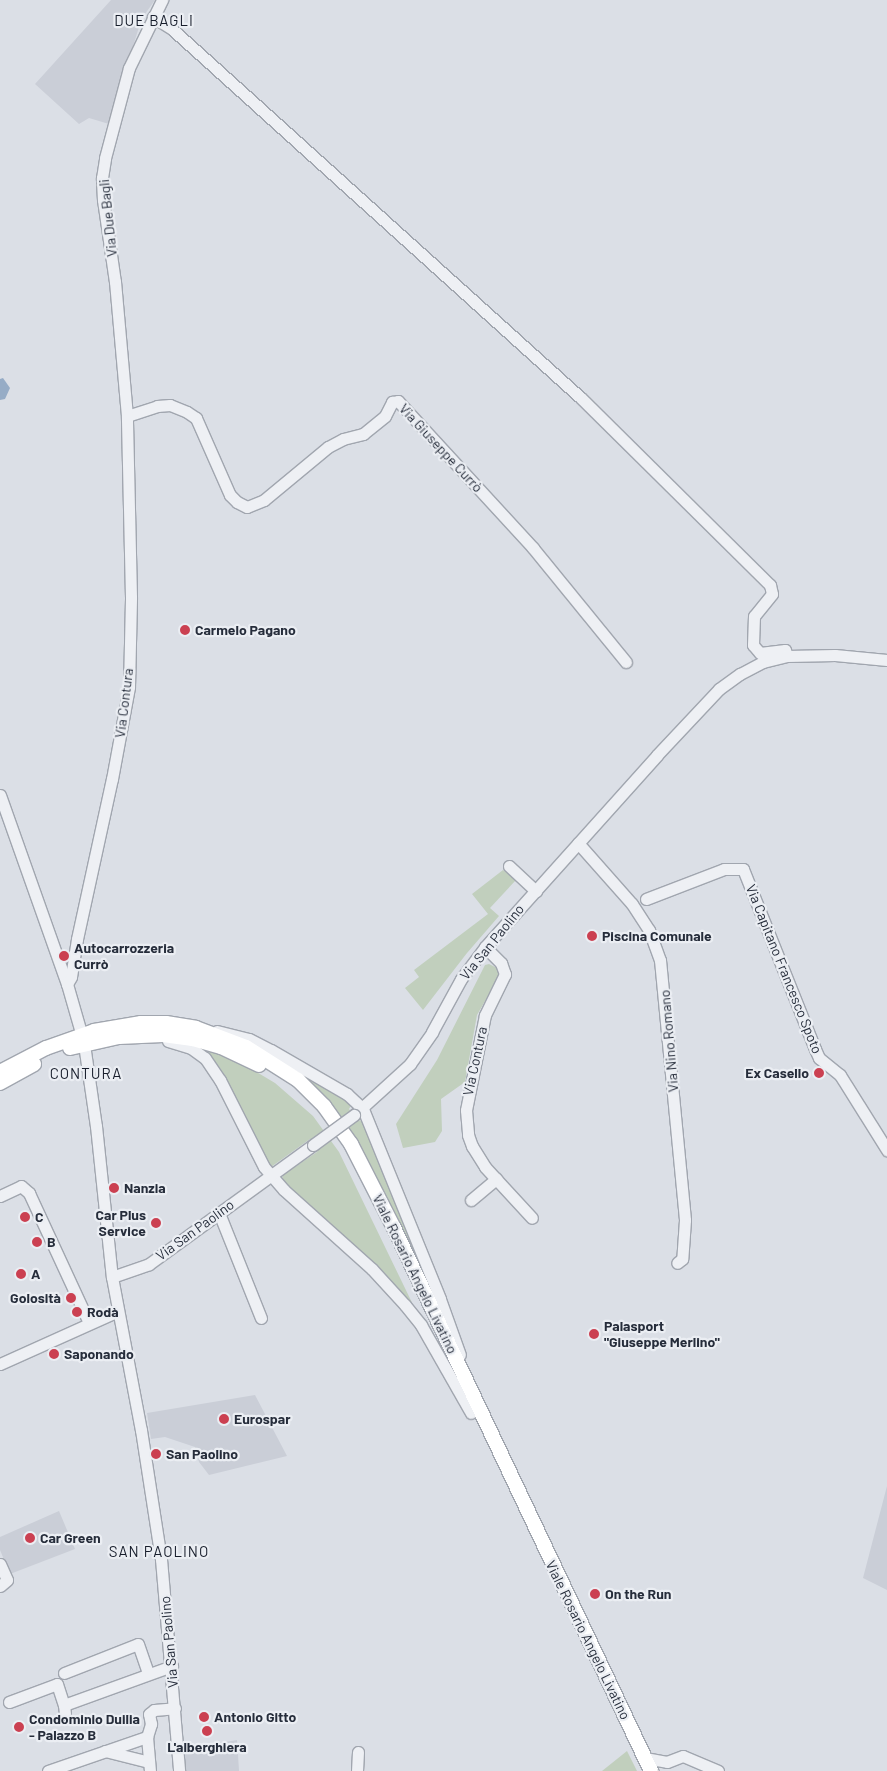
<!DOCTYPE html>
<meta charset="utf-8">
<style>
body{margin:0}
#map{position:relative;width:887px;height:1771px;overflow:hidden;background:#dbdfe6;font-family:Barlow,sans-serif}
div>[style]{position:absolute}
.built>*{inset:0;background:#caced7}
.green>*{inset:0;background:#c1cfbd}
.water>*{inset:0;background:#96acc6}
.roads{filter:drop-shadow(1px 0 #a1a6af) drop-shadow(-1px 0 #a1a6af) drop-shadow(0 1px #a1a6af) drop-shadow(0 -1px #a1a6af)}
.minor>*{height:11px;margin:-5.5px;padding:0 5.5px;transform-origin:5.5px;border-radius:5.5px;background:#eef0f4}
.major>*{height:14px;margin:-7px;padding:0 7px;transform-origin:7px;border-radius:7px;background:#fff}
.bridges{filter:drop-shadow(1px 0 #a1a6af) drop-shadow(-1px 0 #a1a6af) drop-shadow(0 1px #a1a6af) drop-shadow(0 -1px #a1a6af)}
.minor-bridge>*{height:11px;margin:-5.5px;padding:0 5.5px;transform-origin:5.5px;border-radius:5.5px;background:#eef0f4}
.dots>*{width:14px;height:14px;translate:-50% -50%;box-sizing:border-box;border:2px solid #ebeef3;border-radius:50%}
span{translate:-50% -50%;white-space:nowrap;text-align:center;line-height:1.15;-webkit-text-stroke:4.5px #ebeef3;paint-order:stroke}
.street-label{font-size:14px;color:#262d3b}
.poi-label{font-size:14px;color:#262d3b;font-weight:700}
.left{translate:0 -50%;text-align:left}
.right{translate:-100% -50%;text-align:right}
.neighbourhood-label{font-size:15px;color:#181e2c;letter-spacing:1px}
</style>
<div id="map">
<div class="built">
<i style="clip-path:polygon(111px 0,155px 0,145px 14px,139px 27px,109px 124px,89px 118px,79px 124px,35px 84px)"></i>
<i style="clip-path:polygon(255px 1395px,287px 1456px,209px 1475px,199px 1462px,195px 1447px,165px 1437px,151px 1439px,147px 1413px)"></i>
<i style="clip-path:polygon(887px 1486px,887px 1590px,863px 1578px)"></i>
<i style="clip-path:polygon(59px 1511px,75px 1549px,10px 1574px,0 1550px,0 1537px)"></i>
<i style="clip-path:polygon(237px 1740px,239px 1771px,186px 1771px,184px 1749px)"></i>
</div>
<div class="green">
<i style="clip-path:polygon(503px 870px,516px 880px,490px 908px,499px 916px,467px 953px,423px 1010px,405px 988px,419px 977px,414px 970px,488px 914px,472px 894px)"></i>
<i style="clip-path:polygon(489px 964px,497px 968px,500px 975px,477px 1015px,465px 1082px,441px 1099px,442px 1131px,435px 1142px,403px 1148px,396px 1124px,437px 1060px,485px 965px)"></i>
<i style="clip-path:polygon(204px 1048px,236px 1060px,275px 1083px,313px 1116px,339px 1152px,418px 1315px,288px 1188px,282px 1179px,283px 1175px,317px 1152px,318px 1149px,310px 1139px,271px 1167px,220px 1068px)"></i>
<i style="clip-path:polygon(262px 1048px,342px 1094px,352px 1104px,349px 1109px,358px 1121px,364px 1120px,436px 1303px,356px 1140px)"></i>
<i style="clip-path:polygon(627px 1751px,637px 1771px,602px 1771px)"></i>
</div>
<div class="water">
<i style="clip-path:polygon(3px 378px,10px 388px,5px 399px,0 400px,0 379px)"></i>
</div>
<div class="roads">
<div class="minor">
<i style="left:153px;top:17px;width:22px;rotate:32deg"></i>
<i style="left:172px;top:29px;width:551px;rotate:42.06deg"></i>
<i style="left:581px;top:398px;width:266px;rotate:44.7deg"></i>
<i style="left:770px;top:585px;width:9px;rotate:77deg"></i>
<i style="left:772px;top:594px;width:28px;rotate:129deg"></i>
<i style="left:754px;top:616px;width:29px;rotate:92deg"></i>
<i style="left:753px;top:645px;width:11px;rotate:49deg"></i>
<i style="left:760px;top:653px;width:25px;rotate:-7deg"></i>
<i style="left:785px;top:650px;width:6px;rotate:72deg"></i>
<i style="left:127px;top:416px;width:32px;rotate:-18deg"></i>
<i style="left:157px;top:406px;width:13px;rotate:-4deg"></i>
<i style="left:170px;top:405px;width:18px;rotate:22deg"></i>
<i style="left:187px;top:412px;width:11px;rotate:34deg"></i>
<i style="left:196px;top:418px;width:84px;rotate:66.2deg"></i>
<i style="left:230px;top:495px;width:10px;rotate:45deg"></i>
<i style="left:237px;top:502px;width:11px;rotate:27deg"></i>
<i style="left:247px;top:507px;width:18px;rotate:-22deg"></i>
<i style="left:264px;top:500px;width:83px;rotate:-39.6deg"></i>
<i style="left:328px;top:447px;width:17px;rotate:-28deg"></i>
<i style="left:343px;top:439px;width:21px;rotate:-14deg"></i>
<i style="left:363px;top:434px;width:28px;rotate:-39deg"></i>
<i style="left:385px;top:416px;width:16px;rotate:-63deg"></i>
<i style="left:392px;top:402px;width:6px;rotate:-9deg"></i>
<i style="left:398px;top:401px;width:200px;rotate:47.4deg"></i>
<i style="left:533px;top:548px;width:147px;rotate:50.8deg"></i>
<i style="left:0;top:795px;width:201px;rotate:70.5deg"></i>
<i style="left:67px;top:984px;width:47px;rotate:73.9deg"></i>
<i style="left:578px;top:843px;width:81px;rotate:48.5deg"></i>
<i style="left:632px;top:904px;width:31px;rotate:57deg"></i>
<i style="left:649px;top:930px;width:32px;rotate:70deg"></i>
<i style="left:660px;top:960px;width:261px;rotate:84.5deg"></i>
<i style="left:685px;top:1220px;width:39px;rotate:94deg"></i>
<i style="left:682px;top:1259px;width:6px;rotate:141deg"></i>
<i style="left:509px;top:866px;width:37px;rotate:43deg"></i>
<i style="left:646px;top:899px;width:84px;rotate:-21deg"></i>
<i style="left:724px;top:869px;width:19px"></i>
<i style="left:743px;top:869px;width:194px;rotate:68.2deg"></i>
<i style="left:815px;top:1049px;width:10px;rotate:66deg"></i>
<i style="left:819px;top:1058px;width:27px;rotate:39deg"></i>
<i style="left:840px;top:1075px;width:89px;rotate:57.9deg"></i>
<i style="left:485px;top:947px;width:23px;rotate:45deg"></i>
<i style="left:501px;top:963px;width:12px;rotate:70deg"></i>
<i style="left:505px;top:974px;width:46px;rotate:116deg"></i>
<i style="left:485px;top:1015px;width:97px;rotate:101.3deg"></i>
<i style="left:466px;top:1110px;width:25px;rotate:85deg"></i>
<i style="left:468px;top:1135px;width:12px;rotate:70deg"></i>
<i style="left:472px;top:1146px;width:25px;rotate:58deg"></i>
<i style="left:485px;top:1167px;width:69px;rotate:47.3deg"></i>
<i style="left:67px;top:984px;width:8px;rotate:-60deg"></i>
<i style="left:71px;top:977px;width:38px;rotate:-81deg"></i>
<i style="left:77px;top:939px;width:164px;rotate:-77.7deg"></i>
<i style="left:112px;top:779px;width:94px;rotate:-79.5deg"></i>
<i style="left:129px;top:687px;width:90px;rotate:-88.7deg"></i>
<i style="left:131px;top:597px;width:181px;rotate:-91.3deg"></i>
<i style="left:127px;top:416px;width:135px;rotate:-95.1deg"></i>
<i style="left:115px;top:282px;width:83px;rotate:-98.3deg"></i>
<i style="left:103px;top:200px;width:22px;rotate:-93deg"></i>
<i style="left:102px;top:178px;width:20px;rotate:-81deg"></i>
<i style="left:105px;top:158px;width:93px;rotate:-75.1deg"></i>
<i style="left:129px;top:68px;width:76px;rotate:-64.1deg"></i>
<i style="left:217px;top:1031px;width:33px;rotate:14deg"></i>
<i style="left:249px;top:1039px;width:25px;rotate:27deg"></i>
<i style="left:271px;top:1050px;width:88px;rotate:30.1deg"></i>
<i style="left:347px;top:1094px;width:22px;rotate:43deg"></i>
<i style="left:363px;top:1109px;width:205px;rotate:67.9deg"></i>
<i style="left:440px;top:1299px;width:59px;rotate:70.3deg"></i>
<i style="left:168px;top:1041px;width:24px;rotate:17deg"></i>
<i style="left:191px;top:1048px;width:17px;rotate:36deg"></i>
<i style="left:205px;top:1058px;width:27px;rotate:56deg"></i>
<i style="left:220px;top:1080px;width:97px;rotate:63.2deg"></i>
<i style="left:264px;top:1167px;width:30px;rotate:49deg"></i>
<i style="left:284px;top:1190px;width:118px;rotate:41.9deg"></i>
<i style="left:372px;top:1269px;width:49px;rotate:47.5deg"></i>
<i style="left:405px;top:1305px;width:26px;rotate:51deg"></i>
<i style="left:421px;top:1325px;width:101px;rotate:60.4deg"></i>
<i style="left:85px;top:1051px;width:76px;rotate:81.7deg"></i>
<i style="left:96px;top:1126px;width:152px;rotate:84deg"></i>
<i style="left:112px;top:1277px;width:156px;rotate:79.3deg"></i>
<i style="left:141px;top:1430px;width:131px;rotate:81.2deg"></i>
<i style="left:161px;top:1559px;width:213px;rotate:85.1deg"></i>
<i style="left:354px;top:1115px;width:76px;rotate:-42.3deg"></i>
<i style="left:410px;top:1064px;width:39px;rotate:-55deg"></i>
<i style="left:432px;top:1032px;width:60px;rotate:-61.3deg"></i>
<i style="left:461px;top:979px;width:40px;rotate:-53deg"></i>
<i style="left:485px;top:947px;width:258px;rotate:-48.1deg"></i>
<i style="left:657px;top:755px;width:91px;rotate:-46.8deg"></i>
<i style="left:719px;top:689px;width:26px;rotate:-36deg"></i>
<i style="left:740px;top:674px;width:26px;rotate:-28deg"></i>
<i style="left:763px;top:662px;width:25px;rotate:-14deg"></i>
<i style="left:787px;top:656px;width:48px;rotate:-1.2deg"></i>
<i style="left:835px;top:655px;width:52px;rotate:5.5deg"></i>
<i style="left:0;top:1196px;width:23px;rotate:-25deg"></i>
<i style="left:21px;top:1186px;width:11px;rotate:41deg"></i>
<i style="left:29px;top:1193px;width:143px;rotate:65.2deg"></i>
<i style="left:471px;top:1200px;width:33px;rotate:-40deg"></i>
<i style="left:219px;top:1213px;width:113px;rotate:68.2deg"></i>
<i style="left:112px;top:1277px;width:39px;rotate:-19deg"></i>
<i style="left:149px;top:1264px;width:203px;rotate:-36deg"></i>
<i style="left:0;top:1364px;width:129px;rotate:-24.2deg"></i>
<i style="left:0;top:1564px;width:17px;rotate:66deg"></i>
<i style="left:7px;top:1580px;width:9px;rotate:139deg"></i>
<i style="left:64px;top:1673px;width:79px;rotate:-21.4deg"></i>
<i style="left:138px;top:1644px;width:31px;rotate:71deg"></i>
<i style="left:9px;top:1702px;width:51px;rotate:-20.6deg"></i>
<i style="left:57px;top:1684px;width:22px;rotate:72deg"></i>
<i style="left:65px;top:1714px;width:9px;rotate:-96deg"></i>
<i style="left:64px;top:1705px;width:115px;rotate:-19.9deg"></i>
<i style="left:105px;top:1751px;width:45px;rotate:14deg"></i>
<i style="left:645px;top:1758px;width:22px;rotate:10deg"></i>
<i style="left:667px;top:1762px;width:17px;rotate:-21deg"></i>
<i style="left:683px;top:1756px;width:38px;rotate:23deg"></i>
<i style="left:48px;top:1771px;width:105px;rotate:-19deg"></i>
<i style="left:150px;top:1771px;width:34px;rotate:-95deg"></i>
<i style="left:147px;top:1737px;width:14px;rotate:-73deg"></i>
<i style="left:151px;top:1724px;width:10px;rotate:-101deg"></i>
<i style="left:149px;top:1714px;width:6px;rotate:-39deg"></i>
<i style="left:154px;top:1710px;width:21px;rotate:-5deg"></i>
<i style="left:357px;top:1771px;width:19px;rotate:-87deg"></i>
</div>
<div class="major">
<i style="left:70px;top:1048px;width:50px;rotate:-12.7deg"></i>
<i style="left:119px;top:1037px;width:44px;rotate:-2.6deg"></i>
<i style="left:163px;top:1035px;width:30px;rotate:8deg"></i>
<i style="left:193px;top:1039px;width:29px;rotate:16deg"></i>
<i style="left:221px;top:1047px;width:42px;rotate:25.3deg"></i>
<i style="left:0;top:1072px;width:52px;rotate:-27.6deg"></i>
<i style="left:46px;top:1048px;width:51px;rotate:-19.5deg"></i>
<i style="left:94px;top:1031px;width:48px;rotate:-9.7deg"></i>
<i style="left:141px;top:1023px;width:25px"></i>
<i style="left:166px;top:1023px;width:30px;rotate:9deg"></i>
<i style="left:196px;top:1028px;width:53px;rotate:20.8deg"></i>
<i style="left:246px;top:1047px;width:62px;rotate:32.4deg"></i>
<i style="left:298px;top:1080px;width:37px;rotate:45deg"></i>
<i style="left:324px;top:1106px;width:47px;rotate:54.6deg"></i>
<i style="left:351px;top:1144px;width:94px;rotate:62.9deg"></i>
<i style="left:394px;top:1228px;width:601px;rotate:64.67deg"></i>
<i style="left:0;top:1083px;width:39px;rotate:-29deg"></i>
</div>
</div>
<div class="bridges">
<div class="minor-bridge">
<i style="left:313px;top:1145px;width:51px;rotate:-36.2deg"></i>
</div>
</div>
<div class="dots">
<i style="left:185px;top:630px;background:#cb4051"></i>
<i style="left:592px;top:936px;background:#cb4051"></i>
<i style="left:64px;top:956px;background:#cb4051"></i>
<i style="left:819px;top:1073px;background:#cb4051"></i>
<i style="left:114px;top:1188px;background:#cb4051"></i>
<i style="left:25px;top:1217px;background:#cb4051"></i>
<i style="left:156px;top:1223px;background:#cb4051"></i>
<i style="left:37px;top:1242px;background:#cb4051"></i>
<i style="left:21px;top:1274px;background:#cb4051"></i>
<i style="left:71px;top:1298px;background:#cb4051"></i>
<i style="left:77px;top:1312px;background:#cb4051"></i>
<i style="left:594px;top:1334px;background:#cb4051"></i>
<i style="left:54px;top:1354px;background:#cb4051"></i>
<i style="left:224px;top:1419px;background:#cb4051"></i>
<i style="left:156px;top:1454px;background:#cb4051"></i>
<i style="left:30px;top:1538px;background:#cb4051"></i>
<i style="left:595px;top:1594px;background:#cb4051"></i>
<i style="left:204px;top:1717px;background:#cb4051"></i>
<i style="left:19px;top:1727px;background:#cb4051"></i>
<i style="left:207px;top:1731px;background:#cb4051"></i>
</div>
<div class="street-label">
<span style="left:108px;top:218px;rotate:-96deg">Via Due Bagli</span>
<span style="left:441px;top:448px;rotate:47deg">Via Giuseppe Currò</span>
<span style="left:124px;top:703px;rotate:-83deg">Via Contura</span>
<span style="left:492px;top:942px;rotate:-51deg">Via San Paolino</span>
<span style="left:784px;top:969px;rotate:68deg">Via Capitano Francesco Spoto</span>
<span style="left:669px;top:1041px;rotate:-95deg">Via Nino Romano</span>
<span style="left:475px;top:1061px;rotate:-78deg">Via Contura</span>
<span style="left:195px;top:1230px;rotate:-36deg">Via San Paolino</span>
<span style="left:415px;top:1274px;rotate:64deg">Viale Rosario Angelo Livatino</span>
<span style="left:588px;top:1640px;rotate:64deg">Viale Rosario Angelo Livatino</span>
<span style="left:169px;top:1642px;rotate:-95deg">Via San Paolino</span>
</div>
<div class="poi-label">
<span class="left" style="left:195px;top:630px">Carmelo Pagano</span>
<span class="left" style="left:602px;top:936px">Piscina Comunale</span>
<span class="left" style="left:74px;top:956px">Autocarrozzeria<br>Currò</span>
<span class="right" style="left:809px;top:1073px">Ex Casello</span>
<span class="left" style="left:124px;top:1188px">Nanzia</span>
<span class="right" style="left:146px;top:1223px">Car Plus<br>Service</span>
<span class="left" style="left:35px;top:1217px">C</span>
<span class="left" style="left:47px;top:1242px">B</span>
<span class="left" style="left:31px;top:1274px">A</span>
<span class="right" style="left:61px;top:1298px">Golosità</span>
<span class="left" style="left:87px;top:1312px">Rodà</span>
<span class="left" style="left:604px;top:1334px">Palasport<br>"Giuseppe Merlino"</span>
<span class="left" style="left:64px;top:1354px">Saponando</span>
<span class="left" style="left:234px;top:1419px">Eurospar</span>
<span class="left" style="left:166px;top:1454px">San Paolino</span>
<span class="left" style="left:40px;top:1538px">Car Green</span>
<span class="left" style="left:605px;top:1594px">On the Run</span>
<span class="left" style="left:214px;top:1717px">Antonio Gitto</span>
<span class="left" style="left:29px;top:1727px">Condominio Duilia<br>- Palazzo B</span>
<span style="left:207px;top:1747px">L'alberghiera</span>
</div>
<div class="neighbourhood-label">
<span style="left:154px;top:21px">DUE BAGLI</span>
<span style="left:86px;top:1074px">CONTURA</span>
<span style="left:159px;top:1552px">SAN PAOLINO</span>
</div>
</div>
